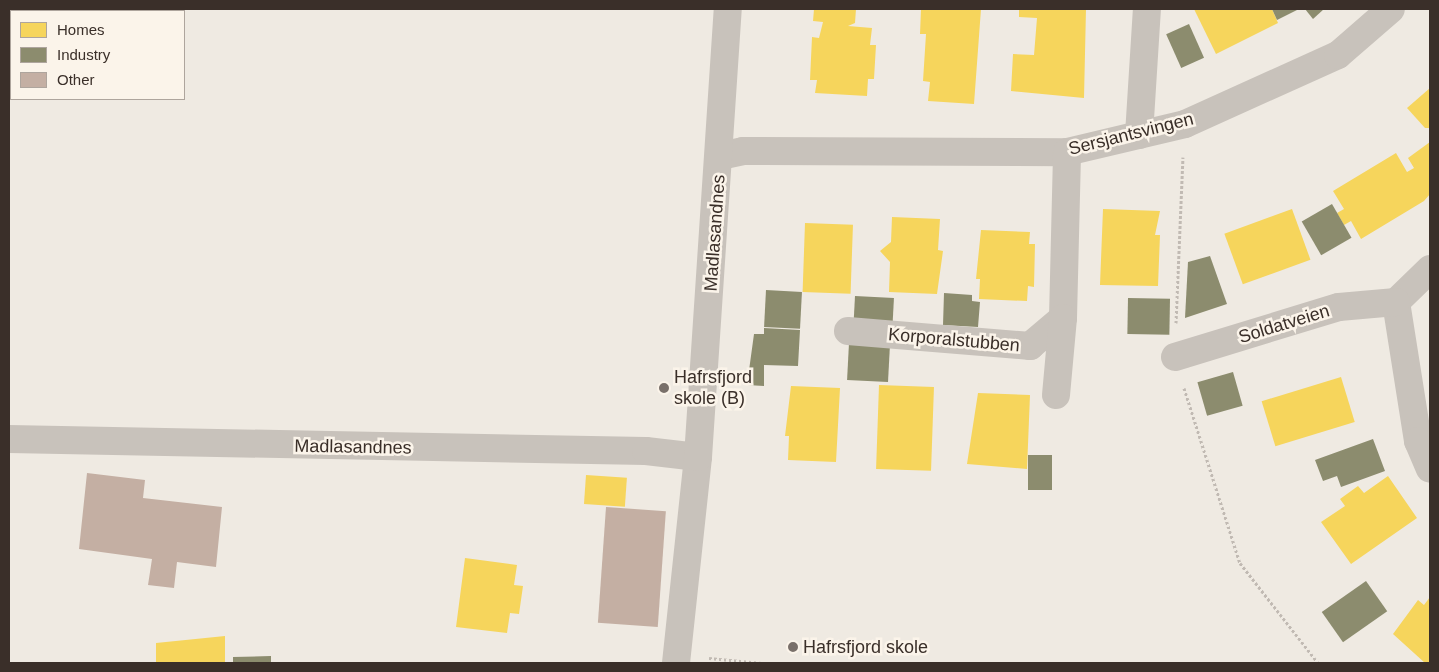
<!DOCTYPE html>
<style>
body{margin:0}
#map{position:relative;width:1439px;height:672px;overflow:hidden;background:#efeae2;font-family:Helvetica,sans-serif}
div>[style]{position:absolute}
.homes>*{inset:0;background:#f6d55c;transform-origin:0 0}
.industry>*{inset:0;background:#8c8c6e;transform-origin:0 0}
.building>*{inset:0;background:#c4afa3;transform-origin:0 0}
.path>*{height:3px;margin-top:-1.5px;transform-origin:0;background:repeating-linear-gradient(90deg,#c1bab3 0 2.5px,transparent 0 5px)}
.minor>*{height:28px;margin:-14px;padding:0 14px;transform-origin:14px;border-radius:14px;background:#c8c2bb}
.dots>*{width:14px;height:14px;translate:-50% -50%;box-sizing:border-box;border:2px solid #fbf4ea;border-radius:50%}
span{translate:-50% -50%;white-space:nowrap;text-align:center;line-height:1.15;-webkit-text-stroke:5px #fbf4ea;paint-order:stroke}
.street-label{font-size:18px;color:#3a2f29}
.poi-label{font-size:18px;color:#3a2f29}
.left{translate:0 -50%;text-align:left}
.frame{position:absolute;inset:0;border:10px solid #3a2f29;pointer-events:none}
.legend{position:absolute;left:10px;top:10px;width:175px;height:90px;box-sizing:border-box;background:#fbf4ea;border:1px solid #aea59d;margin:0;padding:6px 9px;list-style:none;font-size:15px;color:#3a2f29}
.legend li{display:flex;align-items:center;gap:10px;height:25px}
.legend b{width:25px;border:1px solid #aea59d}
</style>
<div id="map">
<div class="homes">
<i style="clip-path:polygon(814px 9px,856px 9px,855px 23px,848px 26px,872px 28px,870px 45px,876px 45px,874px 79px,868px 79px,867px 96px,815px 93px,817px 80px,810px 80px,812px 37px,819px 38px,823px 22px,813px 21px)"></i>
<i style="clip-path:polygon(921px 9px,981px 9px,974px 104px,928px 101px,930px 82px,923px 81px,926px 34px,920px 34px)"></i>
<i style="clip-path:polygon(1019px 9px,1086px 9px,1084px 98px,1011px 91px,1013px 54px,1034px 55px,1037px 18px,1019px 17px)"></i>
<i style="clip-path:polygon(1194px 9px,1272px 9px,1278px 23px,1216px 54px)"></i>
<i style="clip-path:polygon(1430px 88px,1430px 128px,1425px 128px,1407px 108px)"></i>
<i style="clip-path:polygon(1430px 142px,1430px 194px,1424px 201px,1361px 239px,1351px 221px,1344px 225px,1337px 213px,1344px 209px,1333px 191px,1396px 153px,1407px 172px,1414px 168px,1408px 158px)"></i>
<i style="clip-path:polygon(1103px 209px,1160px 211px,1155px 235px,1160px 235px,1158px 286px,1100px 285px)"></i>
<i style="left:1292px;top:209px;width:54px;height:72px;rotate:70deg"></i>
<i style="clip-path:polygon(892px 217px,940px 219px,938px 250px,943px 251px,937px 294px,889px 292px,890px 262px,880px 251px,891px 242px)"></i>
<i style="left:805px;top:223px;width:48px;height:69px;rotate:2deg"></i>
<i style="clip-path:polygon(981px 230px,1030px 232px,1029px 244px,1035px 244px,1034px 287px,1028px 286px,1027px 301px,979px 299px,980px 279px,976px 279px)"></i>
<i style="left:1341px;top:377px;width:47px;height:83px;rotate:73deg"></i>
<i style="left:879px;top:385px;width:55px;height:84px;rotate:2deg"></i>
<i style="clip-path:polygon(791px 386px,840px 388px,836px 462px,788px 460px,789px 436px,785px 436px)"></i>
<i style="clip-path:polygon(978px 393px,1030px 395px,1027px 469px,967px 464px)"></i>
<i style="left:586px;top:475px;width:41px;height:29px;rotate:4deg"></i>
<i style="clip-path:polygon(1388px 476px,1417px 518px,1351px 564px,1321px 522px,1345px 506px,1340px 499px,1358px 486px,1364px 493px)"></i>
<i style="clip-path:polygon(465px 558px,517px 565px,514px 585px,523px 586px,519px 614px,510px 613px,507px 633px,456px 627px)"></i>
<i style="clip-path:polygon(1430px 597px,1430px 663px,1425px 663px,1393px 634px,1418px 600px,1424px 605px)"></i>
<i style="clip-path:polygon(225px 636px,225px 663px,156px 663px,156px 643px)"></i>
</div>
<div class="industry">
<i style="clip-path:polygon(1272px 9px,1299px 9px,1277px 20px)"></i>
<i style="clip-path:polygon(1305px 9px,1324px 9px,1313px 19px)"></i>
<i style="left:1189px;top:24px;width:37px;height:25px;rotate:66deg"></i>
<i style="left:1332px;top:204px;width:39px;height:35px;rotate:60deg"></i>
<i style="clip-path:polygon(1210px 256px,1227px 304px,1185px 318px,1188px 262px)"></i>
<i style="left:766px;top:290px;width:36px;height:37px;rotate:3deg"></i>
<i style="clip-path:polygon(944px 293px,972px 295px,972px 301px,980px 302px,978px 327px,943px 325px)"></i>
<i style="left:855px;top:296px;width:39px;height:26px;rotate:3deg"></i>
<i style="left:1128px;top:298px;width:42px;height:36px;rotate:1deg"></i>
<i style="clip-path:polygon(764px 328px,800px 330px,798px 366px,764px 365px,764px 386px,747px 385px,754px 334px,764px 334px)"></i>
<i style="left:849px;top:343px;width:41px;height:37px;rotate:3deg"></i>
<i style="left:1233px;top:372px;width:35px;height:37px;rotate:74deg"></i>
<i style="clip-path:polygon(1373px 439px,1385px 471px,1341px 487px,1337px 476px,1323px 481px,1315px 460px)"></i>
<i style="left:1028px;top:455px;width:24px;height:35px"></i>
<i style="left:1366px;top:581px;width:37px;height:54px;rotate:55deg"></i>
<i style="clip-path:polygon(271px 656px,271px 663px,233px 663px,233px 657px)"></i>
</div>
<div class="building">
<i style="clip-path:polygon(87px 473px,145px 480px,143px 498px,222px 507px,216px 567px,177px 562px,174px 588px,148px 585px,152px 559px,79px 549px)"></i>
<i style="left:606px;top:507px;width:60px;height:116px;rotate:4deg"></i>
</div>
<div class="path">
<i style="left:1176px;top:323px;width:166px;rotate:-87.6deg"></i>
<i style="left:1184px;top:388px;width:184px;rotate:72.3deg"></i>
<i style="left:1240px;top:563px;width:127px;rotate:52deg"></i>
<i style="left:709px;top:658px;width:53px;rotate:5.4deg"></i>
</div>
<div class="minor">
<i style="left:1139px;top:135px;width:126px;rotate:-86.4deg"></i>
<i style="left:720px;top:156px;width:24px;rotate:-12deg"></i>
<i style="left:743px;top:151px;width:324px;rotate:0.2deg"></i>
<i style="left:1067px;top:152px;width:121px;rotate:-13.3deg"></i>
<i style="left:1185px;top:124px;width:168px;rotate:-24.3deg"></i>
<i style="left:1338px;top:55px;width:70px;rotate:-41deg"></i>
<i style="left:1430px;top:269px;width:47px;rotate:135.9deg"></i>
<i style="left:1396px;top:302px;width:141px;rotate:81deg"></i>
<i style="left:1418px;top:441px;width:30px;rotate:67deg"></i>
<i style="left:848px;top:331px;width:183px;rotate:4.7deg"></i>
<i style="left:1030px;top:346px;width:43px;rotate:-40.3deg"></i>
<i style="left:1063px;top:318px;width:166px;rotate:-88.6deg"></i>
<i style="left:1175px;top:357px;width:171px;rotate:-17deg"></i>
<i style="left:1339px;top:307px;width:57px;rotate:-5deg"></i>
<i style="left:1056px;top:395px;width:77px;rotate:-84.8deg"></i>
<i style="left:9px;top:439px;width:637px;rotate:1.08deg"></i>
<i style="left:646px;top:451px;width:52px;rotate:6.6deg"></i>
<i style="left:676px;top:663px;width:207px;rotate:-83.9deg"></i>
<i style="left:698px;top:457px;width:449px;rotate:-86.2deg"></i>
</div>
<div class="dots">
<i style="left:664px;top:388px;background:#79706a"></i>
<i style="left:793px;top:647px;background:#79706a"></i>
</div>
<div class="street-label">
<span style="left:1131px;top:134px;rotate:-14deg">Sersjantsvingen</span>
<span style="left:715px;top:233px;rotate:-86deg">Madlasandnes</span>
<span style="left:1284px;top:324px;rotate:-17deg">Soldatveien</span>
<span style="left:954px;top:340px;rotate:5deg">Korporalstubben</span>
<span style="left:353px;top:447px;rotate:1deg">Madlasandnes</span>
</div>
<div class="poi-label">
<span class="left" style="left:674px;top:388px">Hafrsfjord<br>skole (B)</span>
<span class="left" style="left:803px;top:647px">Hafrsfjord skole</span>
</div>
<div class="frame"></div>
<ul class="legend">
<li><b style="height:14px;background:#f6d55c"></b>Homes</li>
<li><b style="height:14px;background:#8c8c6e"></b>Industry</li>
<li><b style="height:14px;background:#c4afa3"></b>Other</li>
</ul>
</div>
